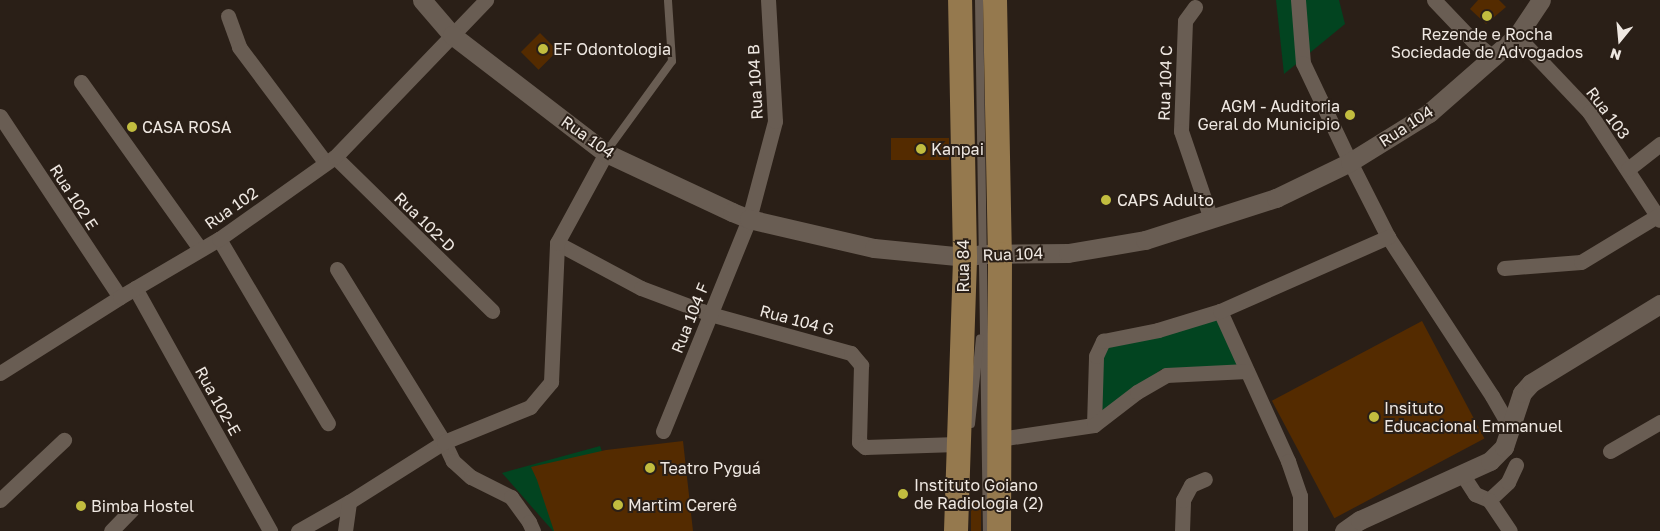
<!DOCTYPE html>
<meta charset="utf-8">
<style>
body{margin:0}
#map{position:relative;width:1660px;height:531px;overflow:hidden;background:#2a1f17;font-family:"Golos Text",sans-serif}
div>[style]{position:absolute}
.green>*{inset:0;background:#024420}
.building>*{inset:0;background:#542b00;transform-origin:0 0}
.service>*{height:8px;margin:-4px;padding:0 4px;transform-origin:4px;border-radius:4px;background:#695d53}
.minor>*{height:15px;margin:-7.5px;padding:0 7.5px;transform-origin:7.5px;border-radius:7.5px;background:#695d53}
.tertiary>*{height:19px;margin:-9.5px;padding:0 9.5px;transform-origin:9.5px;border-radius:9.5px;background:#695d53}
.primary>*{height:24px;margin:-12px;padding:0 12px;transform-origin:12px;border-radius:12px;background:#95794e}
.dots>*{width:14px;height:14px;translate:-50% -50%;box-sizing:border-box;border:2px solid #2a1f17;border-radius:50%}
span{translate:-50% -50%;white-space:nowrap;text-align:center;line-height:1.15;-webkit-text-stroke:4px #2a1f17;paint-order:stroke}
.poi-label{font-size:16px;color:#efe8e2}
.left{translate:0 -50%;text-align:left}
.right{translate:-100% -50%;text-align:right}
.street-label{font-size:16px;color:#efe8e2}
.north{position:absolute;left:1595px;top:15px;width:50px;height:50px;-webkit-text-stroke:4px #2a1f17;paint-order:stroke;rotate:197deg;font-size:14px;font-weight:700;line-height:20px;text-align:center;color:#efe8e2}
.north::after{content:'';display:block;margin:auto;width:18px;height:22px;background:#efe8e2;clip-path:polygon(50% 0,100% 100%,50% 72%,0 100%)}
</style>
<div id="map">
<div class="green">
<i style="clip-path:polygon(1276px 0,1339px 0,1345px 24px,1284px 74px)"></i>
<i style="clip-path:polygon(1216px 319px,1240px 366px,1162px 369px,1102px 414px,1103px 356px,1108px 347px)"></i>
<i style="clip-path:polygon(600px 446px,631px 531px,553px 531px,502px 473px)"></i>
</div>
<div class="building">
<i style="clip-path:polygon(1478px 0,1499px 0,1506px 7px,1486px 24px,1470px 9px)"></i>
<i style="left:540px;top:33px;width:25px;height:27px;rotate:45deg"></i>
<i style="left:949px;top:138px;width:22px;height:58px;rotate:90deg"></i>
<i style="left:1422px;top:321px;width:133px;height:170px;rotate:62deg"></i>
<i style="clip-path:polygon(683px 441px,693px 531px,554px 531px,537px 480px,531px 467px,606px 450px)"></i>
<i style="left:971px;top:503px;width:10px;height:28px"></i>
</div>
<div class="service">
<i style="left:979px;top:0;width:531px;rotate:89.14deg"></i>
<i style="left:606px;top:152px;width:112px;rotate:-54deg"></i>
<i style="left:672px;top:61px;width:61px;rotate:-93.8deg"></i>
<i style="left:971px;top:424px;width:86px;rotate:-84deg"></i>
</div>
<div class="minor">
<i style="left:1298px;top:0;width:63px;rotate:85.5deg"></i>
<i style="left:1303px;top:63px;width:110px;rotate:64.6deg"></i>
<i style="left:1350px;top:162px;width:84px;rotate:63.1deg"></i>
<i style="left:1388px;top:237px;width:190px;rotate:56.8deg"></i>
<i style="left:1492px;top:396px;width:38px;rotate:60deg"></i>
<i style="left:1434px;top:0;width:57px;rotate:46.4deg"></i>
<i style="left:1473px;top:41px;width:26px;rotate:39deg"></i>
<i style="left:1195px;top:7px;width:17px;rotate:126deg"></i>
<i style="left:1185px;top:21px;width:110px;rotate:92.1deg"></i>
<i style="left:1181px;top:131px;width:93px;rotate:71.2deg"></i>
<i style="left:228px;top:16px;width:33px;rotate:70deg"></i>
<i style="left:239px;top:47px;width:144px;rotate:53.2deg"></i>
<i style="left:1517px;top:36px;width:105px;rotate:46.5deg"></i>
<i style="left:1589px;top:112px;width:129px;rotate:56.7deg"></i>
<i style="left:81px;top:82px;width:205px;rotate:54.5deg"></i>
<i style="left:0;top:116px;width:217px;rotate:56.5deg"></i>
<i style="left:335px;top:157px;width:220px;rotate:44.4deg"></i>
<i style="left:1628px;top:169px;width:41px;rotate:-38deg"></i>
<i style="left:219px;top:239px;width:214px;rotate:59.4deg"></i>
<i style="left:557px;top:243px;width:95px;rotate:28.2deg"></i>
<i style="left:641px;top:288px;width:74px;rotate:20.6deg"></i>
<i style="left:710px;top:314px;width:146px;rotate:15.5deg"></i>
<i style="left:851px;top:353px;width:16px;rotate:50deg"></i>
<i style="left:861px;top:365px;width:77px;rotate:91.5deg"></i>
<i style="left:859px;top:442px;width:8px;rotate:40deg"></i>
<i style="left:865px;top:447px;width:92px;rotate:-1.9deg"></i>
<i style="left:1504px;top:268px;width:77px;rotate:-4.5deg"></i>
<i style="left:1581px;top:262px;width:89px;rotate:-31.2deg"></i>
<i style="left:337px;top:269px;width:203px;rotate:58.3deg"></i>
<i style="left:444px;top:442px;width:21px;rotate:65deg"></i>
<i style="left:453px;top:461px;width:24px;rotate:42deg"></i>
<i style="left:471px;top:477px;width:45px;rotate:26.6deg"></i>
<i style="left:511px;top:497px;width:31px;rotate:54deg"></i>
<i style="left:529px;top:522px;width:10px;rotate:66deg"></i>
<i style="left:135px;top:288px;width:278px;rotate:60.9deg"></i>
<i style="left:1220px;top:311px;width:165px;rotate:65.6deg"></i>
<i style="left:1288px;top:461px;width:37px;rotate:71deg"></i>
<i style="left:1300px;top:496px;width:35px;rotate:90deg"></i>
<i style="left:0;top:373px;width:142px;rotate:-32.3deg"></i>
<i style="left:120px;top:297px;width:115px;rotate:-30.4deg"></i>
<i style="left:219px;top:239px;width:142px;rotate:-35.3deg"></i>
<i style="left:335px;top:157px;width:218px;rotate:-46.1deg"></i>
<i style="left:1094px;top:425px;width:69px;rotate:-88.3deg"></i>
<i style="left:1096px;top:356px;width:17px;rotate:-65deg"></i>
<i style="left:1103px;top:341px;width:56px;rotate:-11.3deg"></i>
<i style="left:1158px;top:330px;width:65px;rotate:-17deg"></i>
<i style="left:1220px;top:311px;width:184px;rotate:-23.8deg"></i>
<i style="left:663px;top:431px;width:229px;rotate:-67.9deg"></i>
<i style="left:749px;top:219px;width:101px;rotate:-75.1deg"></i>
<i style="left:775px;top:121px;width:121px;rotate:-93.3deg"></i>
<i style="left:999px;top:439px;width:96px;rotate:-8.4deg"></i>
<i style="left:1094px;top:425px;width:54px;rotate:-37.5deg"></i>
<i style="left:1137px;top:392px;width:34px;rotate:-30deg"></i>
<i style="left:1166px;top:375px;width:81px;rotate:-2.8deg"></i>
<i style="left:1610px;top:451px;width:58px;rotate:-30.1deg"></i>
<i style="left:1462px;top:474px;width:24px;rotate:57deg"></i>
<i style="left:1475px;top:494px;width:15px;rotate:23deg"></i>
<i style="left:1489px;top:500px;width:26px;rotate:-43deg"></i>
<i style="left:1508px;top:482px;width:19px;rotate:-65deg"></i>
<i style="left:0;top:500px;width:88px;rotate:-43.2deg"></i>
<i style="left:1489px;top:500px;width:37px;rotate:56deg"></i>
<i style="left:111px;top:531px;width:30px;rotate:-46deg"></i>
<i style="left:298px;top:531px;width:59px;rotate:-29.6deg"></i>
<i style="left:349px;top:502px;width:112px;rotate:-32.3deg"></i>
<i style="left:444px;top:442px;width:93px;rotate:-22.1deg"></i>
<i style="left:530px;top:407px;width:33px;rotate:-50deg"></i>
<i style="left:551px;top:382px;width:139px;rotate:-87.5deg"></i>
<i style="left:557px;top:243px;width:102px;rotate:-61.4deg"></i>
<i style="left:345px;top:531px;width:29px;rotate:-82deg"></i>
<i style="left:1182px;top:531px;width:31px;rotate:-88deg"></i>
<i style="left:1183px;top:500px;width:17px;rotate:-62deg"></i>
<i style="left:1191px;top:485px;width:15px;rotate:-23deg"></i>
</div>
<div class="tertiary">
<i style="left:422px;top:0;width:46px;rotate:49.4deg"></i>
<i style="left:452px;top:35px;width:194px;rotate:37.5deg"></i>
<i style="left:606px;top:153px;width:139px;rotate:25.1deg"></i>
<i style="left:732px;top:212px;width:18px;rotate:22deg"></i>
<i style="left:749px;top:219px;width:128px;rotate:13.1deg"></i>
<i style="left:874px;top:248px;width:91px;rotate:5.6deg"></i>
<i style="left:965px;top:257px;width:17px;rotate:-10deg"></i>
<i style="left:982px;top:254px;width:86px;rotate:-0.7deg"></i>
<i style="left:1068px;top:253px;width:78px;rotate:-9.6deg"></i>
<i style="left:1145px;top:240px;width:138px;rotate:-17.8deg"></i>
<i style="left:1276px;top:198px;width:82px;rotate:-25.9deg"></i>
<i style="left:1350px;top:162px;width:93px;rotate:-31.8deg"></i>
<i style="left:1429px;top:113px;width:117px;rotate:-41.2deg"></i>
<i style="left:1517px;top:36px;width:43px;rotate:-56.3deg"></i>
<i style="left:1344px;top:531px;width:19px;rotate:-35deg"></i>
<i style="left:1360px;top:520px;width:143px;rotate:-24.4deg"></i>
<i style="left:1490px;top:461px;width:20px;rotate:-45deg"></i>
<i style="left:1504px;top:447px;width:57px;rotate:-71.6deg"></i>
<i style="left:1522px;top:393px;width:13px;rotate:-48deg"></i>
<i style="left:1531px;top:383px;width:151px;rotate:-31.5deg"></i>
</div>
<div class="primary">
<i style="left:995px;top:0;width:254px;rotate:88.9deg"></i>
<i style="left:1000px;top:254px;width:277px;rotate:90.2deg"></i>
<i style="left:956px;top:531px;width:274px;rotate:-88.1deg"></i>
<i style="left:965px;top:257px;width:257px;rotate:-91.1deg"></i>
</div>
<div class="dots">
<i style="left:1487px;top:16px;background:#c2bd3f"></i>
<i style="left:543px;top:49px;background:#c2bd3f"></i>
<i style="left:1350px;top:115px;background:#c2bd3f"></i>
<i style="left:132px;top:127px;background:#c2bd3f"></i>
<i style="left:921px;top:149px;background:#c2bd3f"></i>
<i style="left:1106px;top:200px;background:#c2bd3f"></i>
<i style="left:1374px;top:417px;background:#c2bd3f"></i>
<i style="left:650px;top:468px;background:#c2bd3f"></i>
<i style="left:903px;top:494px;background:#c2bd3f"></i>
<i style="left:618px;top:505px;background:#c2bd3f"></i>
<i style="left:81px;top:506px;background:#c2bd3f"></i>
</div>
<div class="poi-label">
<span style="left:1487px;top:43px">Rezende e Rocha<br>Sociedade de Advogados</span>
<span class="left" style="left:553px;top:49px">EF Odontologia</span>
<span class="right" style="left:1340px;top:115px">AGM - Auditoria<br>Geral do Municipio</span>
<span class="left" style="left:142px;top:127px">CASA ROSA</span>
<span class="left" style="left:931px;top:149px">Kanpai</span>
<span class="left" style="left:1117px;top:200px">CAPS Adulto</span>
<span class="left" style="left:1384px;top:417px">Insituto<br>Educacional Emmanuel</span>
<span class="left" style="left:660px;top:468px">Teatro Pyguá</span>
<span class="left" style="left:914px;top:494px">Instituto Goiano<br>de Radiologia (2)</span>
<span class="left" style="left:628px;top:505px">Martim Cererê</span>
<span class="left" style="left:91px;top:506px">Bimba Hostel</span>
</div>
<div class="street-label">
<span style="left:755px;top:82px;rotate:-93deg">Rua 104 B</span>
<span style="left:1165px;top:83px;rotate:-88deg">Rua 104 C</span>
<span style="left:1608px;top:113px;rotate:53deg">Rua 103</span>
<span style="left:1406px;top:126px;rotate:-33deg">Rua 104</span>
<span style="left:588px;top:137px;rotate:35deg">Rua 104</span>
<span style="left:74px;top:197px;rotate:57deg">Rua 102 E</span>
<span style="left:231px;top:208px;rotate:-35deg">Rua 102</span>
<span style="left:425px;top:222px;rotate:44deg">Rua 102-D</span>
<span style="left:1013px;top:254px;rotate:-2deg">Rua 104</span>
<span style="left:963px;top:266px;rotate:-90deg">Rua 84</span>
<span style="left:690px;top:318px;rotate:-68deg">Rua 104 F</span>
<span style="left:797px;top:320px;rotate:15deg">Rua 104 G</span>
<span style="left:218px;top:401px;rotate:61deg">Rua 102-E</span>
</div>
<div class="north">N</div>
</div>
